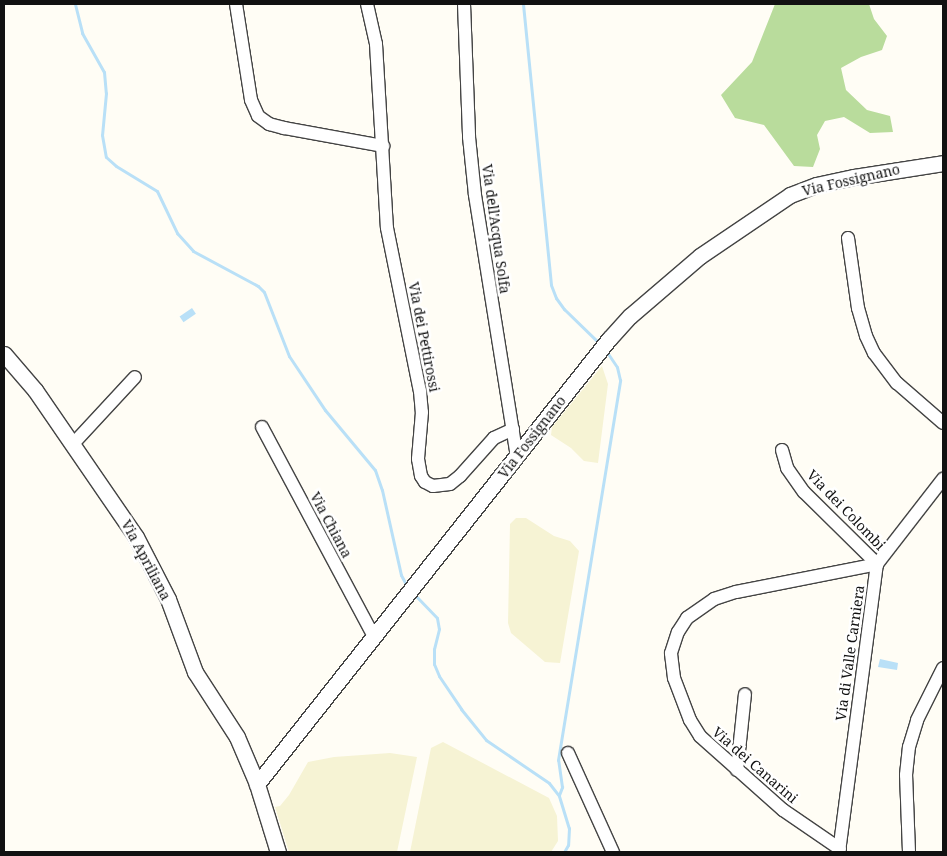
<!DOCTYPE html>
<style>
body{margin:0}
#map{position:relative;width:947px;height:856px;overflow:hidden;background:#fffdf5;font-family:"Noto Serif",serif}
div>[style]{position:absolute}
.farmland>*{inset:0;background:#f6f3d4}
.forest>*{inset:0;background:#b9dc9c}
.water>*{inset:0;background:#b9e0f7;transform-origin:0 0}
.stream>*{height:3px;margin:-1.5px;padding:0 1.5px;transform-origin:1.5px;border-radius:1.5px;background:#b9e0f7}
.roads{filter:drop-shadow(1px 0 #444) drop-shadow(-1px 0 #444) drop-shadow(0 1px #444) drop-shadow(0 -1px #444)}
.minor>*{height:12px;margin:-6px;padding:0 6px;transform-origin:6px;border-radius:6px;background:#fff}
.tertiary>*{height:15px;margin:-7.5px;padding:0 7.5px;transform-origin:7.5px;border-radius:7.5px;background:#fff}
span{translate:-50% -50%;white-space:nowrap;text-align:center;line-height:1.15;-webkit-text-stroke:5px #fff;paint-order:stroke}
.street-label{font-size:14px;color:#111}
.frame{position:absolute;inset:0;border:5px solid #111;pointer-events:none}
</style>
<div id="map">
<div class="farmland">
<i style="clip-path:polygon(602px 366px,608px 384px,598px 463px,584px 461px,571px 448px,551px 435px,552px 427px)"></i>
<i style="clip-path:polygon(516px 518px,526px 518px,554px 536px,570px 541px,579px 551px,560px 663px,545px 662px,511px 633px,508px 623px,510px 524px)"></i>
<i style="clip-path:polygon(443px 742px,549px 798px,557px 816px,558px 841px,551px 852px,410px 852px,431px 748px)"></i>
<i style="clip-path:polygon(390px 753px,417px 757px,397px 852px,289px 852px,275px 807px,280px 806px,289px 795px,308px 762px,334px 757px)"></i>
</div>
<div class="forest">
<i style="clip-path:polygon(775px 4px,869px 4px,874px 19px,887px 36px,882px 50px,861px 57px,841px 68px,846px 90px,867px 110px,890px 116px,893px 132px,870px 133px,844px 117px,825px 121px,817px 135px,820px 149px,813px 167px,794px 166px,764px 125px,735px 118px,721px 95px,752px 62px)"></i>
</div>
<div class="water">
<i style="left:192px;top:308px;width:7px;height:15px;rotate:56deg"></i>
<i style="clip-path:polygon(880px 659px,898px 663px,897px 670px,878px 667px)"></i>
</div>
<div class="stream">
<i style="left:75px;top:4px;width:30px;rotate:76deg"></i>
<i style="left:82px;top:33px;width:45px;rotate:60.6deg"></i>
<i style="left:104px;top:72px;width:21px;rotate:85deg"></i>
<i style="left:106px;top:93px;width:42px;rotate:95.4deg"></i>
<i style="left:102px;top:135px;width:22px;rotate:80deg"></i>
<i style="left:106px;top:157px;width:13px;rotate:42deg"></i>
<i style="left:116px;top:166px;width:48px;rotate:31.4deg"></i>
<i style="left:157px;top:191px;width:47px;rotate:64.5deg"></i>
<i style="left:177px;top:233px;width:24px;rotate:48deg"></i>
<i style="left:193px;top:251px;width:74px;rotate:28.3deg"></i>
<i style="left:258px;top:286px;width:8px;rotate:45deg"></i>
<i style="left:264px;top:292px;width:69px;rotate:68.7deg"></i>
<i style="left:289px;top:356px;width:65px;rotate:56.3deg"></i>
<i style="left:325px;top:410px;width:78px;rotate:50.2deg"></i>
<i style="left:375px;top:470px;width:21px;rotate:71deg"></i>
<i style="left:382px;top:490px;width:87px;rotate:77.4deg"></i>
<i style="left:401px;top:575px;width:15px;rotate:62deg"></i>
<i style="left:523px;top:4px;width:282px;rotate:84.3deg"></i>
<i style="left:551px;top:285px;width:14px;rotate:69deg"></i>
<i style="left:556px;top:298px;width:14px;rotate:54deg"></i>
<i style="left:564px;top:309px;width:49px;rotate:44.2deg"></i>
<i style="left:414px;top:594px;width:33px;rotate:46deg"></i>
<i style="left:437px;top:618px;width:11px;rotate:80deg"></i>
<i style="left:439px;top:629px;width:21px;rotate:104deg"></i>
<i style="left:434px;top:649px;width:15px;rotate:90deg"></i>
<i style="left:434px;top:664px;width:13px;rotate:67deg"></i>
<i style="left:439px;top:676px;width:40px;rotate:56deg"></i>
<i style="left:461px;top:709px;width:40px;rotate:51deg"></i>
<i style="left:486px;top:740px;width:76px;rotate:34.3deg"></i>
<i style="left:549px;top:783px;width:16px;rotate:52deg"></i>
<i style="left:559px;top:796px;width:34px;rotate:73deg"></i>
<i style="left:569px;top:828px;width:17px;rotate:93deg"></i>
<i style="left:568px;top:845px;width:8px;rotate:120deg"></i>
<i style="left:559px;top:795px;width:9px;rotate:-69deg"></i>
<i style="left:562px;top:787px;width:27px;rotate:-98deg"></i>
<i style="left:558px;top:760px;width:385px;rotate:-80.7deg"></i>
<i style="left:620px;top:380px;width:13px;rotate:-103deg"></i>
<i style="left:617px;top:367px;width:22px;rotate:-124deg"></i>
</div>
<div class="roads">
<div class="minor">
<i style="left:236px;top:4px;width:97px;rotate:81.1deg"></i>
<i style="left:251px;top:100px;width:17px;rotate:66deg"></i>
<i style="left:258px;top:116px;width:14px;rotate:36deg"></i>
<i style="left:269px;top:124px;width:16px;rotate:15deg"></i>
<i style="left:284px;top:128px;width:101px;rotate:10.3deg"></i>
<i style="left:367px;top:4px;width:41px;rotate:77.3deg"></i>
<i style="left:376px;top:44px;width:184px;rotate:86.6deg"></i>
<i style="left:387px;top:228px;width:166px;rotate:78.6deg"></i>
<i style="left:420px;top:391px;width:21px;rotate:85deg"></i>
<i style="left:422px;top:412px;width:47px;rotate:94.9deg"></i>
<i style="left:418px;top:459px;width:17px;rotate:80deg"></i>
<i style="left:421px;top:476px;width:7px;rotate:56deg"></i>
<i style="left:425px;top:482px;width:9px;rotate:27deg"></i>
<i style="left:433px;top:486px;width:17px;rotate:-7deg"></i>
<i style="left:450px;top:484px;width:13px;rotate:-39deg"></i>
<i style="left:460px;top:476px;width:51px;rotate:-48.2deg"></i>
<i style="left:494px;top:438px;width:21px;rotate:-25deg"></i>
<i style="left:464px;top:4px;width:133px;rotate:87.8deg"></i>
<i style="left:469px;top:137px;width:58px;rotate:84.1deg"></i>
<i style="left:475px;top:195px;width:264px;rotate:80.9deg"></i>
<i style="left:848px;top:238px;width:71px;rotate:81.9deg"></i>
<i style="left:858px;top:308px;width:29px;rotate:74deg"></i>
<i style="left:866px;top:336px;width:19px;rotate:65deg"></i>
<i style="left:874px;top:353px;width:38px;rotate:53deg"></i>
<i style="left:897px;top:383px;width:61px;rotate:41deg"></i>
<i style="left:262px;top:427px;width:238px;rotate:61.9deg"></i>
<i style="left:73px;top:444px;width:91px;rotate:-47.2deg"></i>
<i style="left:782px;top:450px;width:19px;rotate:74deg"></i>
<i style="left:787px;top:468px;width:29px;rotate:55deg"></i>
<i style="left:804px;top:492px;width:103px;rotate:44.6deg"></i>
<i style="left:568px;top:753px;width:109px;rotate:65.6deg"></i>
<i style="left:737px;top:770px;width:76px;rotate:-84deg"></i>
<i style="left:840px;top:849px;width:69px;rotate:-145.6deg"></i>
<i style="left:783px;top:810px;width:111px;rotate:-138.3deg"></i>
<i style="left:700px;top:736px;width:19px;rotate:-122deg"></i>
<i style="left:690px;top:720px;width:45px;rotate:-110.9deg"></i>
<i style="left:674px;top:678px;width:25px;rotate:-97deg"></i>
<i style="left:671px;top:653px;width:22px;rotate:-72deg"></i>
<i style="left:678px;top:632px;width:17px;rotate:-57deg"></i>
<i style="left:687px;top:618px;width:33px;rotate:-35deg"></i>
<i style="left:714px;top:599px;width:23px;rotate:-18deg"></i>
<i style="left:736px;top:592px;width:144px;rotate:-11.2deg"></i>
<i style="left:839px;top:852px;width:290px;rotate:-82.5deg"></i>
<i style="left:877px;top:564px;width:108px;rotate:-52.2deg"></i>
<i style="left:909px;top:852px;width:77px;rotate:-92.2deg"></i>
<i style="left:906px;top:775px;width:28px;rotate:-84deg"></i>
<i style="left:909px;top:747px;width:28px;rotate:-73deg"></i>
<i style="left:917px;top:720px;width:58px;rotate:-63.4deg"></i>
</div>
<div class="tertiary">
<i style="left:4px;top:354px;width:48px;rotate:49.3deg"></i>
<i style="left:35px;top:390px;width:178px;rotate:55.5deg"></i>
<i style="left:136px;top:537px;width:70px;rotate:62.7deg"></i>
<i style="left:168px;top:599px;width:78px;rotate:69.7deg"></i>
<i style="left:195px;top:672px;width:77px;rotate:57.1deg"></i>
<i style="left:237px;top:737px;width:51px;rotate:66.9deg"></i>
<i style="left:278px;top:852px;width:71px;rotate:-107.2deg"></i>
<i style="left:257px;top:784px;width:567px;rotate:-51.66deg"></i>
<i style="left:609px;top:339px;width:31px;rotate:-48deg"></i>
<i style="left:630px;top:316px;width:92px;rotate:-40.6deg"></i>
<i style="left:700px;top:256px;width:109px;rotate:-34.1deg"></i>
<i style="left:790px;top:195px;width:28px;rotate:-21deg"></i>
<i style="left:816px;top:185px;width:39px;rotate:-12deg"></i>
<i style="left:854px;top:177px;width:90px;rotate:-8.9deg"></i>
</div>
</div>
<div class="street-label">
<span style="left:851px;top:180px;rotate:-13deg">Via Fossignano</span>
<span style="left:496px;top:229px;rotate:82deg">Via dell'Acqua Solfa</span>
<span style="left:424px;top:337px;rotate:79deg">Via dei Pettirossi</span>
<span style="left:532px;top:437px;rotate:-52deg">Via Fossignano</span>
<span style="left:846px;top:510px;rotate:46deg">Via dei Colombi</span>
<span style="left:331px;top:525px;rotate:62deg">Via Chiana</span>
<span style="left:146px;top:560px;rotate:62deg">Via Apriliana</span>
<span style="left:850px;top:653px;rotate:-82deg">Via di Valle Carniera</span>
<span style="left:755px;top:765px;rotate:41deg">Via dei Canarini</span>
</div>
<div class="frame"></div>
</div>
